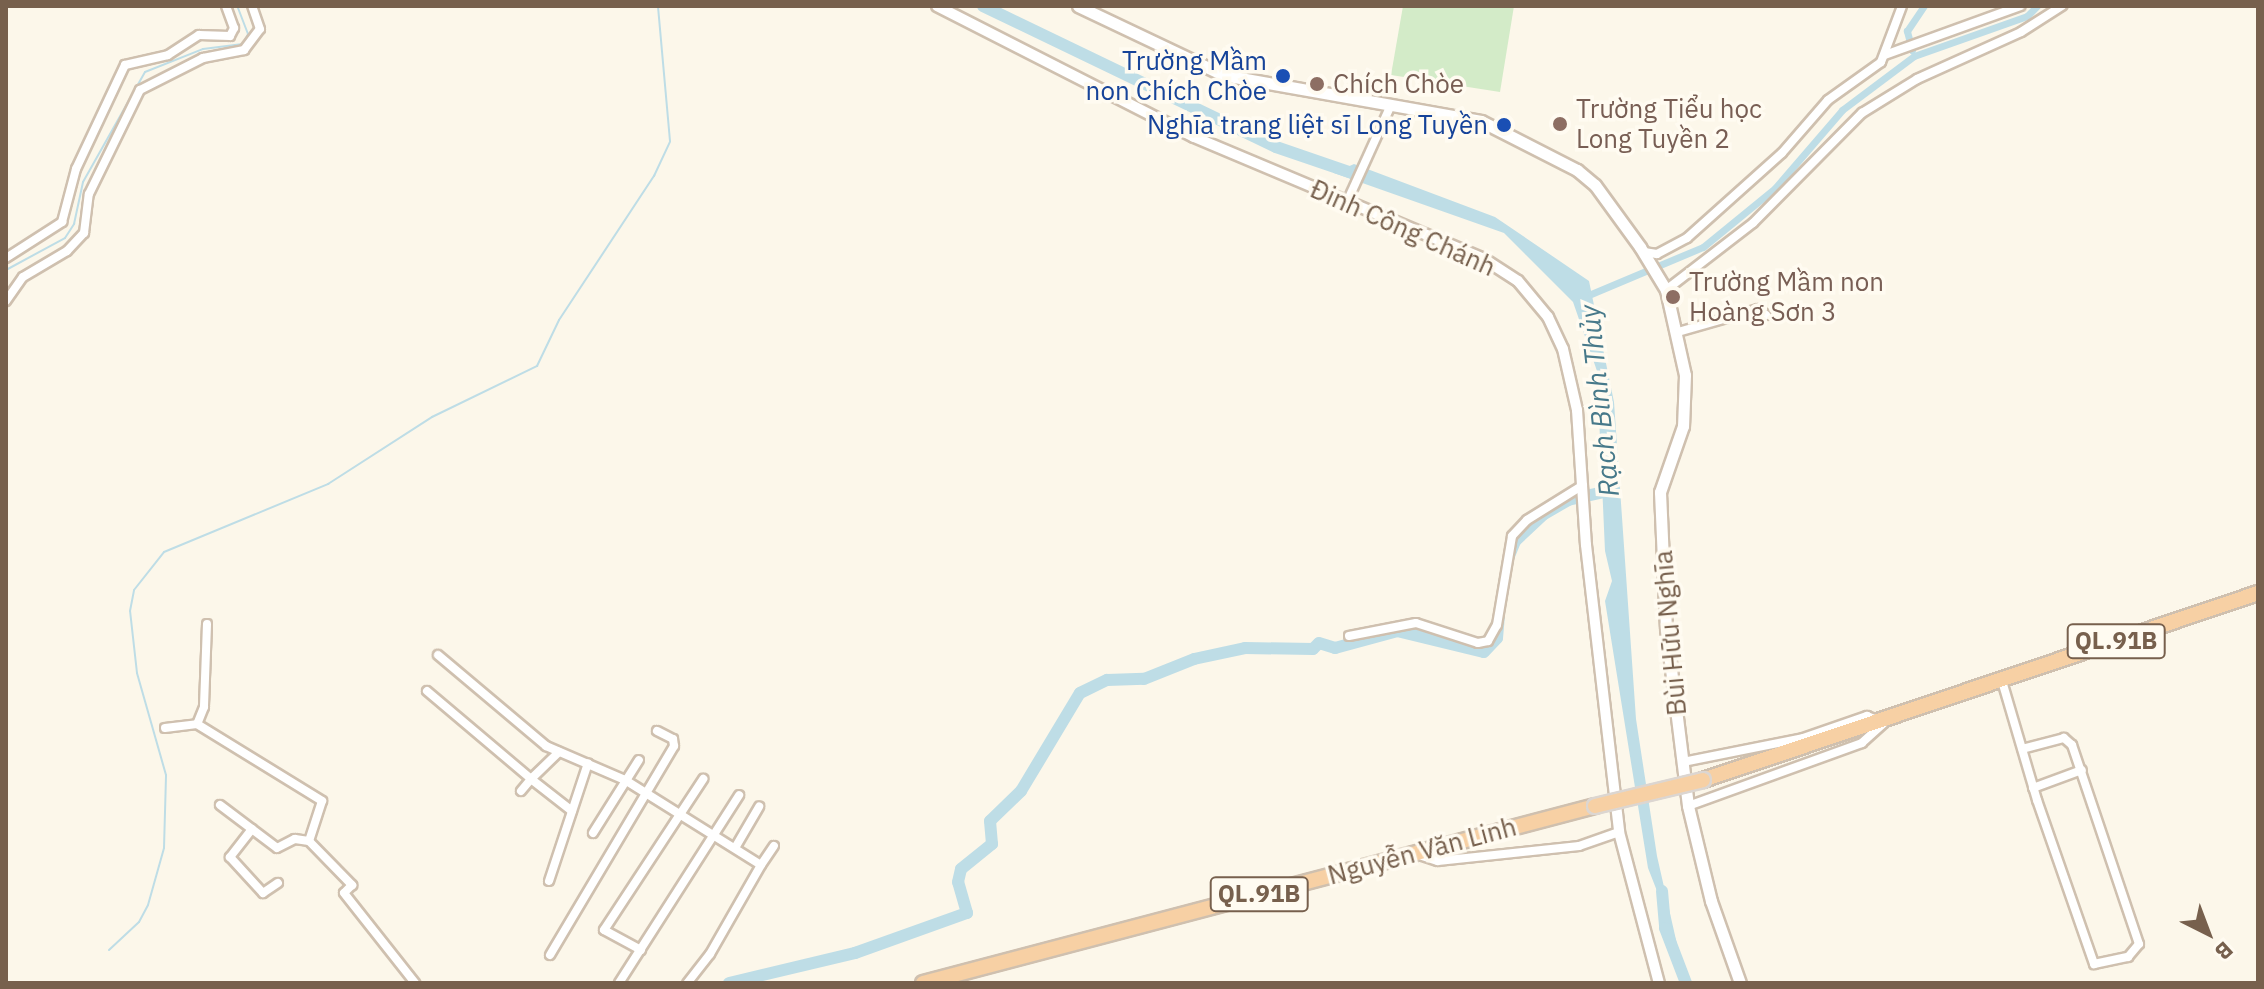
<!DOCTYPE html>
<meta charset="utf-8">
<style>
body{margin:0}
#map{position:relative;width:2264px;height:989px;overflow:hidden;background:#fcf7ea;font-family:"IBM Plex Sans",sans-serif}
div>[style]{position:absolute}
.green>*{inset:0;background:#d3ebc8}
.water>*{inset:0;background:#bedde6}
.stream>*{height:2px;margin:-1px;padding:0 1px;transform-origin:1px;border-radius:1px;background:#bedde6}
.canal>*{height:7px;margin:-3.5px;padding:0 3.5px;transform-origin:3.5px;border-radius:3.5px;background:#bedde6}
.river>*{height:12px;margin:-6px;padding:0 6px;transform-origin:6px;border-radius:6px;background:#bedde6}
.roads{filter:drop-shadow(2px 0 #cfc0af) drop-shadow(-2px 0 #cfc0af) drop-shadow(0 2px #cfc0af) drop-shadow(0 -2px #cfc0af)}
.minor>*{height:8px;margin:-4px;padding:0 4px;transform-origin:4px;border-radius:4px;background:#fff}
.tertiary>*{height:10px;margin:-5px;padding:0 5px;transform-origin:5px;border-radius:5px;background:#fff}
.secondary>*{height:11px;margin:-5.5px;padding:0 5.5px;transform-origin:5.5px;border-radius:5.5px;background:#fff}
.trunk>*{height:14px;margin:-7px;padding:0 7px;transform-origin:7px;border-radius:7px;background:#f7d0a4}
.bridges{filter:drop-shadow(2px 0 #dcd6d1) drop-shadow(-2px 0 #dcd6d1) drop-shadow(0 2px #dcd6d1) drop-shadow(0 -2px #dcd6d1)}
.trunk-bridge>*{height:14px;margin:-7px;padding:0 7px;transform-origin:7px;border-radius:7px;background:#f7d0a4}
.dots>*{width:22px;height:22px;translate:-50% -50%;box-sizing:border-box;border:4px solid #fffbf1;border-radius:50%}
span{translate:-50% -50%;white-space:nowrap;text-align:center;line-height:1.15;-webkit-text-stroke:7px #fffbf1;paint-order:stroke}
.shield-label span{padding:2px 6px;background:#fffbf1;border:2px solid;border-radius:6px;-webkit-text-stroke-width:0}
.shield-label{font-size:24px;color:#77604d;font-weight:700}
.transit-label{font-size:26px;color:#164399}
.right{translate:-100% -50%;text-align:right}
.education-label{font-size:26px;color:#785e54}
.left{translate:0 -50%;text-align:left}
.street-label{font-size:26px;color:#77604d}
.water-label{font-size:28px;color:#47798a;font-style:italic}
.frame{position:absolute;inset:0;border:8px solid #77604d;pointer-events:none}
.north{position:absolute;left:2168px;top:893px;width:80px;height:80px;-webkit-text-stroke:6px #fffbf1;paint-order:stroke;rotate:138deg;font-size:22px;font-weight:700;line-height:32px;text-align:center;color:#77604d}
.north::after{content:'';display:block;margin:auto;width:28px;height:36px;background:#77604d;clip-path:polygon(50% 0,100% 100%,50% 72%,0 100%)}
</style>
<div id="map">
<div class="green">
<i style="clip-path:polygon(1403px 6px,1514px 6px,1500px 92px,1391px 75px)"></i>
</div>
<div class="water">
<i style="clip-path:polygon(1354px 164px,1495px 217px,1589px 281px,1614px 402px,1636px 719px,1657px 856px,1679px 953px,1692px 983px,1682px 983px,1666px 914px,1648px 868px,1605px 601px,1612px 581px,1605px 551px,1597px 371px,1573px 302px,1504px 233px,1334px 173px)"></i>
</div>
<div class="stream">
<i style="left:6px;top:270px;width:67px;rotate:-28.5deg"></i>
<i style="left:65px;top:238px;width:17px;rotate:-57deg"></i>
<i style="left:74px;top:224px;width:43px;rotate:-77.9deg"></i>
<i style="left:83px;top:182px;width:126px;rotate:-60.6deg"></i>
<i style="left:145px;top:72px;width:62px;rotate:-21.6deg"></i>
<i style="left:203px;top:49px;width:40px;rotate:-7.1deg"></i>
<i style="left:243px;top:44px;width:11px;rotate:-63deg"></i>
<i style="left:248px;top:34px;width:30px;rotate:-111deg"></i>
<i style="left:109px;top:950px;width:41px;rotate:-43deg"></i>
<i style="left:139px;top:922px;width:19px;rotate:-62deg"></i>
<i style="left:148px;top:905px;width:59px;rotate:-74.3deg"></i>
<i style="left:164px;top:848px;width:73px;rotate:-88.4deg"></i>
<i style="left:166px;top:775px;width:106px;rotate:-105.9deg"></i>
<i style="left:137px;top:673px;width:62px;rotate:-96.4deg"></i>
<i style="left:130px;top:611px;width:21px;rotate:-79deg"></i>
<i style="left:134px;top:590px;width:48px;rotate:-51.7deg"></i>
<i style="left:164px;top:552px;width:178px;rotate:-22.5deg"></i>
<i style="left:328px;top:484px;width:124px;rotate:-32.8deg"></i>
<i style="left:432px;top:417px;width:117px;rotate:-25.9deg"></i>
<i style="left:537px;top:366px;width:51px;rotate:-64.4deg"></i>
<i style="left:559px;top:320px;width:173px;rotate:-56.6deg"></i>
<i style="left:654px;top:176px;width:38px;rotate:-65deg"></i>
<i style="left:670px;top:141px;width:136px;rotate:-95.1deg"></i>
</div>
<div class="canal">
<i style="left:1912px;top:50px;width:20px;rotate:-105deg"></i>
<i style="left:1907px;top:31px;width:30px;rotate:-56deg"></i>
<i style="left:1591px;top:294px;width:121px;rotate:-22.8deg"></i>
<i style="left:1703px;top:247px;width:93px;rotate:-39.3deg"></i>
<i style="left:1775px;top:188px;width:103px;rotate:-49.3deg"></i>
<i style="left:1842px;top:110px;width:90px;rotate:-36.9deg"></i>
<i style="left:1914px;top:56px;width:120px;rotate:-19.5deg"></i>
<i style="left:2027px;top:16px;width:14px;rotate:-45deg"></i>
</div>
<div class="river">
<i style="left:983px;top:6px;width:325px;rotate:25.7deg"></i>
<i style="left:1276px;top:147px;width:83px;rotate:18.9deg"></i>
<i style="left:1509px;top:556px;width:16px;rotate:-68deg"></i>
<i style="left:1515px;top:541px;width:40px;rotate:-43deg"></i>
<i style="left:1544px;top:514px;width:28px;rotate:-30deg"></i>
<i style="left:1568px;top:500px;width:42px;rotate:-12.4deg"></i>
<i style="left:1662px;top:891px;width:37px;rotate:85deg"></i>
<i style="left:1665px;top:928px;width:59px;rotate:69.1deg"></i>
<i style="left:729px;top:983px;width:130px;rotate:-13.4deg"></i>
<i style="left:855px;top:953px;width:119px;rotate:-19.7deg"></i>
<i style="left:967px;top:913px;width:32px;rotate:-106deg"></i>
<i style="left:958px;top:882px;width:13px;rotate:-77deg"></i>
<i style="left:961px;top:869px;width:40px;rotate:-39deg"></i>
<i style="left:992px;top:844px;width:23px;rotate:-95deg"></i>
<i style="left:990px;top:821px;width:43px;rotate:-44.1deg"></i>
<i style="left:1021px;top:791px;width:114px;rotate:-59deg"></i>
<i style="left:1080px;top:693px;width:30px;rotate:-26deg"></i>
<i style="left:1107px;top:680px;width:37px;rotate:-2deg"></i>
<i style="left:1144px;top:679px;width:54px;rotate:-21.8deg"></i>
<i style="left:1194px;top:659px;width:52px;rotate:-12.2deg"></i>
<i style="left:1245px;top:648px;width:68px;rotate:0.8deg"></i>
<i style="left:1313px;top:649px;width:8px;rotate:-45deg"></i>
<i style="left:1319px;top:643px;width:17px;rotate:17deg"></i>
<i style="left:1335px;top:648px;width:64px;rotate:-15.3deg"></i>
<i style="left:1397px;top:631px;width:89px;rotate:13.6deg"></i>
<i style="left:1484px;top:652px;width:19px;rotate:-47deg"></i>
<i style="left:1497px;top:638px;width:21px;rotate:-85deg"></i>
</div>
<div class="roads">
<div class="minor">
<i style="left:1885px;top:55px;width:144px;rotate:-19.9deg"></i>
<i style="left:1347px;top:202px;width:107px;rotate:-65.6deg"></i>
<i style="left:1644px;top:252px;width:13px;rotate:9deg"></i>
<i style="left:1657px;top:254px;width:34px;rotate:-28deg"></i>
<i style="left:1687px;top:238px;width:127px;rotate:-41.8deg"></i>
<i style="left:1782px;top:153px;width:70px;rotate:-49deg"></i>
<i style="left:1828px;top:100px;width:65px;rotate:-35.6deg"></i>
<i style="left:1881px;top:62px;width:60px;rotate:-69.4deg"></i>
<i style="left:6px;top:258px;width:67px;rotate:-32.7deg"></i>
<i style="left:62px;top:222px;width:55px;rotate:-75.2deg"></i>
<i style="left:76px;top:169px;width:115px;rotate:-64.8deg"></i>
<i style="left:125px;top:65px;width:44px;rotate:-13.1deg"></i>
<i style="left:168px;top:55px;width:37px;rotate:-33deg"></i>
<i style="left:199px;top:35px;width:31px;rotate:2deg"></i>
<i style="left:230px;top:36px;width:9px;rotate:-63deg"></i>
<i style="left:234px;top:28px;width:23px;rotate:-110deg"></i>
<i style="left:1666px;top:290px;width:110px;rotate:-37.6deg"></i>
<i style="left:1753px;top:223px;width:155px;rotate:-45.3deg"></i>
<i style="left:1862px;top:113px;width:65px;rotate:-31.7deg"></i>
<i style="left:1917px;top:79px;width:114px;rotate:-24.3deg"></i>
<i style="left:2021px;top:32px;width:49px;rotate:-32.4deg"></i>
<i style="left:6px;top:301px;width:29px;rotate:-55deg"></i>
<i style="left:23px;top:277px;width:51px;rotate:-30.6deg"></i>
<i style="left:67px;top:251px;width:25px;rotate:-47deg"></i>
<i style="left:84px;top:233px;width:39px;rotate:-83deg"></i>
<i style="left:89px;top:194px;width:116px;rotate:-63.9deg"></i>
<i style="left:140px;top:90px;width:71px;rotate:-26.9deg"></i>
<i style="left:203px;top:58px;width:42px;rotate:-11deg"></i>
<i style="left:244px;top:50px;width:26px;rotate:-53deg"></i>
<i style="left:260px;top:29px;width:24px;rotate:-109deg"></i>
<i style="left:1678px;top:332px;width:83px;rotate:-16deg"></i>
<i style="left:1758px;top:309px;width:10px;rotate:37deg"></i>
<i style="left:207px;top:624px;width:83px;rotate:92.1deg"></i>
<i style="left:204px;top:707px;width:18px;rotate:112deg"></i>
<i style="left:197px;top:724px;width:147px;rotate:31.6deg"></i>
<i style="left:322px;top:801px;width:42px;rotate:108deg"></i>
<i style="left:309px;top:841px;width:62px;rotate:45.7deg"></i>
<i style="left:352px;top:885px;width:11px;rotate:135deg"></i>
<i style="left:344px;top:893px;width:115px;rotate:51.7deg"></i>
<i style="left:1349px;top:636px;width:68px;rotate:-11deg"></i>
<i style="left:1416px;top:623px;width:65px;rotate:17.9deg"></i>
<i style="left:1478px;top:643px;width:10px;rotate:-11deg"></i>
<i style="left:1488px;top:641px;width:18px;rotate:-61deg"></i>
<i style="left:1497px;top:625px;width:90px;rotate:-80.4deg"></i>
<i style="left:1512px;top:536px;width:22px;rotate:-47deg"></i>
<i style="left:1527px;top:520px;width:66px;rotate:-32deg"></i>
<i style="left:438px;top:655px;width:141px;rotate:40.1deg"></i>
<i style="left:546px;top:746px;width:86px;rotate:23.3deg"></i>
<i style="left:625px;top:780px;width:160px;rotate:32deg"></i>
<i style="left:761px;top:865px;width:103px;rotate:119.8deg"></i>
<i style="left:710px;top:954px;width:37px;rotate:128deg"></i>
<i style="left:2002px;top:681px;width:124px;rotate:73.6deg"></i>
<i style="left:2037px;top:800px;width:174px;rotate:70.8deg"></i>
<i style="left:2094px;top:964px;width:35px;rotate:-12deg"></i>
<i style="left:2128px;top:957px;width:17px;rotate:-50deg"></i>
<i style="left:2139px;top:944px;width:210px;rotate:-108.6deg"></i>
<i style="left:2072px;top:745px;width:11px;rotate:-139deg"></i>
<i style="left:2064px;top:738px;width:43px;rotate:165.3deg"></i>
<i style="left:427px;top:691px;width:136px;rotate:40.2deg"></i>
<i style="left:531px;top:779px;width:39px;rotate:-44deg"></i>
<i style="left:165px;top:728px;width:32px;rotate:-7deg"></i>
<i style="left:1683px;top:762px;width:122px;rotate:-11.3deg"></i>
<i style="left:1803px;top:738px;width:68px;rotate:-19deg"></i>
<i style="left:1867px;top:716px;width:18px;rotate:22deg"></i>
<i style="left:1884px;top:723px;width:30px;rotate:138deg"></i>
<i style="left:1862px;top:743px;width:185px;rotate:160.1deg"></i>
<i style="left:2033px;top:788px;width:52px;rotate:-20.2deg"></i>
<i style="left:521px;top:791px;width:16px;rotate:-50deg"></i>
<i style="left:531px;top:779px;width:52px;rotate:38deg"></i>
<i style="left:220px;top:805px;width:71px;rotate:37deg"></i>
<i style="left:277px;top:848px;width:20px;rotate:-27deg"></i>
<i style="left:295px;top:839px;width:14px;rotate:8deg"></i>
<i style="left:252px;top:829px;width:36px;rotate:128deg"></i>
<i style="left:230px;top:857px;width:49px;rotate:47.5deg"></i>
<i style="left:263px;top:893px;width:18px;rotate:-34deg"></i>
<i style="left:593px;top:833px;width:86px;rotate:-57.8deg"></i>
<i style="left:735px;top:848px;width:48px;rotate:-59.7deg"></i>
<i style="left:1416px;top:854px;width:23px;rotate:18deg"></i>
<i style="left:1438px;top:861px;width:142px;rotate:-6.1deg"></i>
<i style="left:1579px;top:846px;width:42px;rotate:-19.3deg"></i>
<i style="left:761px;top:865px;width:23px;rotate:-56deg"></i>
<i style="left:549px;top:881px;width:124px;rotate:-71.7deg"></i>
<i style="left:641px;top:950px;width:42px;rotate:-151.6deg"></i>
<i style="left:604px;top:930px;width:181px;rotate:-56.7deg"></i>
<i style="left:550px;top:955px;width:243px;rotate:-59.3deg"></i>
<i style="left:674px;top:746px;width:7px;rotate:-98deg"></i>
<i style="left:673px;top:739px;width:18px;rotate:-153deg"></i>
<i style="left:619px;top:983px;width:223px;rotate:-57.4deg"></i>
</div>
<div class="tertiary">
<i style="left:937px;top:6px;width:288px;rotate:27deg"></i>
<i style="left:1194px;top:137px;width:315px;rotate:22.8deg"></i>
<i style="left:1484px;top:259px;width:40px;rotate:32.9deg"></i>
<i style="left:1518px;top:281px;width:47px;rotate:50.2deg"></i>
<i style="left:1548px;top:317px;width:35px;rotate:65deg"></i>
<i style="left:1563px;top:349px;width:63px;rotate:77.1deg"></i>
<i style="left:1577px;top:410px;width:135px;rotate:86.2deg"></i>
<i style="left:1586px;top:545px;width:289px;rotate:83.4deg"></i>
<i style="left:1619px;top:832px;width:156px;rotate:75.2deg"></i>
</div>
<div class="secondary">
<i style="left:1078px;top:6px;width:161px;rotate:25.4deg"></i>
<i style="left:1223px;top:75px;width:262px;rotate:10.1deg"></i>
<i style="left:1481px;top:121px;width:108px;rotate:27deg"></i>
<i style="left:1577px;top:170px;width:23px;rotate:40deg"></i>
<i style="left:1595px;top:185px;width:77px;rotate:54deg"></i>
<i style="left:1640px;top:247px;width:50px;rotate:58.8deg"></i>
<i style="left:1666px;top:290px;width:87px;rotate:77.4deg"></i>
<i style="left:1685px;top:375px;width:51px;rotate:92.2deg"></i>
<i style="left:1683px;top:426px;width:70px;rotate:109.2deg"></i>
<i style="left:1660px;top:492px;width:137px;rotate:87.5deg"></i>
<i style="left:1666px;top:629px;width:178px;rotate:82.9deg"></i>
<i style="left:1688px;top:806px;width:98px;rotate:76.4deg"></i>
<i style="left:1711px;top:901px;width:87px;rotate:70.5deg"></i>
</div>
<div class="trunk">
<i style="left:1703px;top:780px;width:586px;rotate:-18.62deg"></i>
<i style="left:923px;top:983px;width:695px;rotate:-14.76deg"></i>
</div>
</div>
<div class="bridges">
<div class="trunk-bridge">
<i style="left:1595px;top:806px;width:111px;rotate:-13.5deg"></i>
</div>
</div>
<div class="dots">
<i style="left:1283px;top:76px;background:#1a4fb4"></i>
<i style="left:1317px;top:84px;background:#8d6e63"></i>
<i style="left:1560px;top:124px;background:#8d6e63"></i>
<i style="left:1504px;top:125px;background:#1a4fb4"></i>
<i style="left:1673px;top:297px;background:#8d6e63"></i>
</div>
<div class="shield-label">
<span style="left:2116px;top:641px">QL.91B</span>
<span style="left:1259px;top:894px">QL.91B</span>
</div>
<div class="transit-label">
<span class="right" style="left:1267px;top:76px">Trường Mầm<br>non Chích Chòe</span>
<span class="right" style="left:1488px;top:125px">Nghĩa trang liệt sĩ Long Tuyền</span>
</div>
<div class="education-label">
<span class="left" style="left:1333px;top:84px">Chích Chòe</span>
<span class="left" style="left:1576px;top:124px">Trường Tiểu học<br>Long Tuyền 2</span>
<span class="left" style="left:1689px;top:297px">Trường Mầm non<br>Hoàng Sơn 3</span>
</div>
<div class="street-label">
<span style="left:1403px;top:228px;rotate:24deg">Đinh Công Chánh</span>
<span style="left:1670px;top:633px;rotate:-95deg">Bùi Hữu Nghĩa</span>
<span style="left:1422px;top:851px;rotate:-15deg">Nguyễn Văn Linh</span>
</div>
<div class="water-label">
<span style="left:1599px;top:401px;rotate:-96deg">Rạch Bình Thủy</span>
</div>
<div class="frame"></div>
<div class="north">B</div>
</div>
